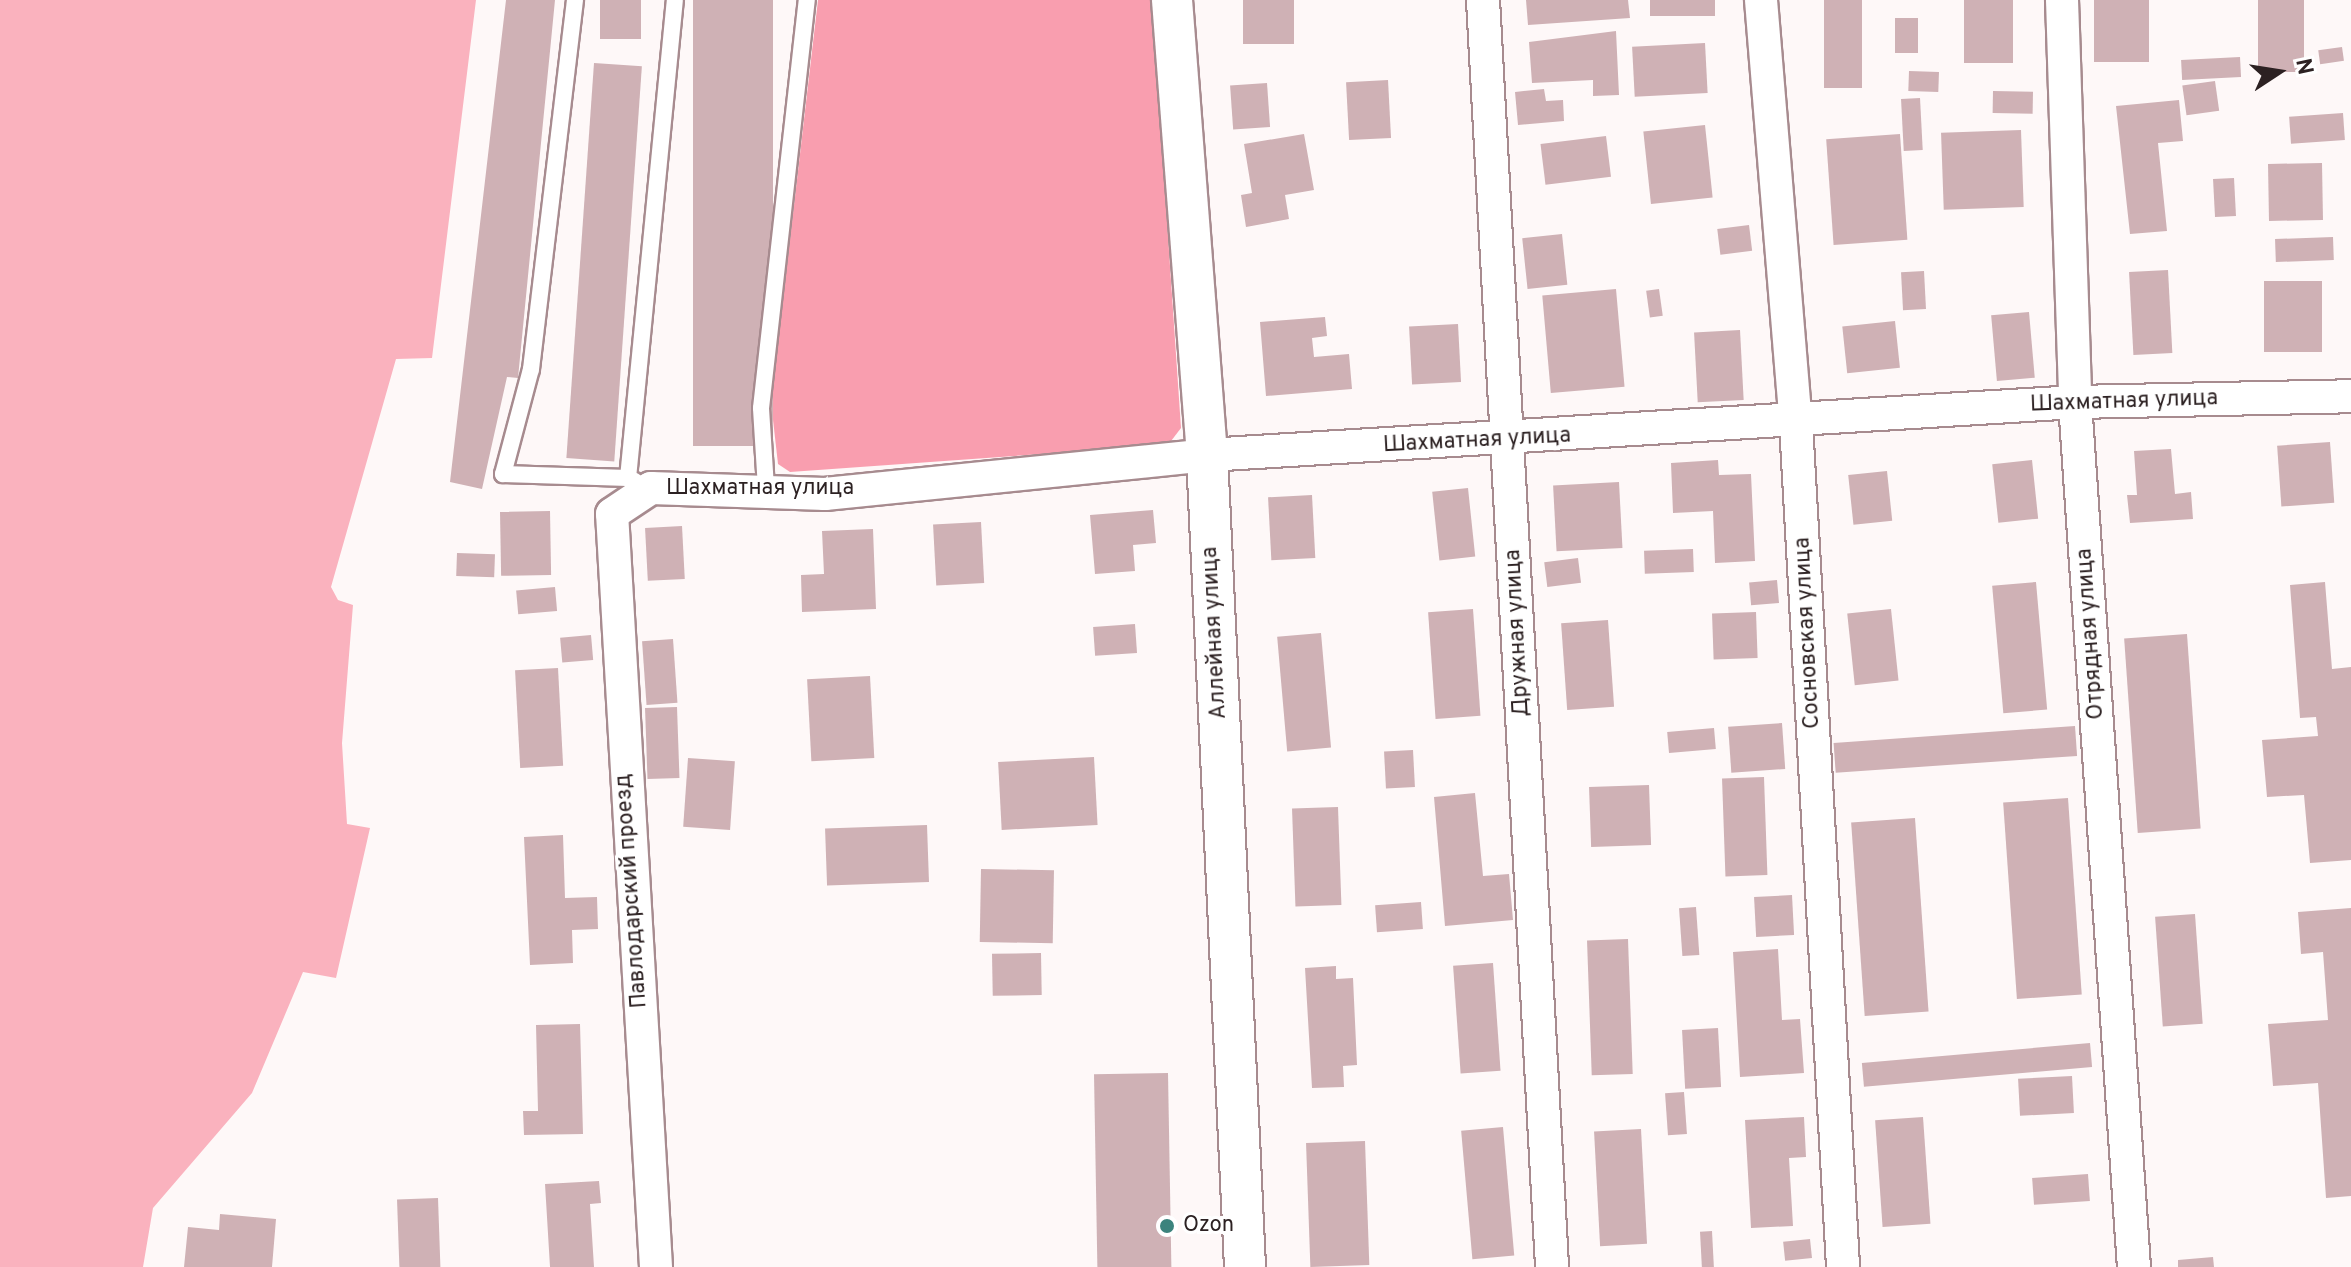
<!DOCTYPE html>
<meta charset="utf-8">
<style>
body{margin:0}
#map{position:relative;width:2351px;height:1267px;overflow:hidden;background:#fef8f8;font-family:Overpass,sans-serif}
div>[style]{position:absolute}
.green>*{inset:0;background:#fab2be}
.forest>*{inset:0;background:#f99eaf}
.building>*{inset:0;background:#cfb1b5;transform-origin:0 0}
.roads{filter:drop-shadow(2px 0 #a78b8f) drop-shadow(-2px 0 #a78b8f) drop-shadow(0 2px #a78b8f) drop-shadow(0 -2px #a78b8f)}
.service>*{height:16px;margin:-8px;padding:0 8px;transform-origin:8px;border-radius:8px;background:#fff}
.minor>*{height:32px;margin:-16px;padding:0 16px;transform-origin:16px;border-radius:16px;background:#fff}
.tertiary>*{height:40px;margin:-20px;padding:0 20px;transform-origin:20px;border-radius:20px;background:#fff}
.dots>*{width:22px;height:22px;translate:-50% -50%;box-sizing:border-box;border:4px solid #fff;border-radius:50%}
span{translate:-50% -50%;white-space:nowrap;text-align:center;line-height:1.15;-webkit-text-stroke:6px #fff;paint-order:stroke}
.street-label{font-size:22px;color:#2c2122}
.poi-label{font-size:22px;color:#2c2122}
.left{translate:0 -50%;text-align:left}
.north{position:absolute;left:2239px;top:32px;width:80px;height:80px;-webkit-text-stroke:6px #fff;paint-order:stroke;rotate:78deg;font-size:22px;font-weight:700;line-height:32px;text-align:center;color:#2c2122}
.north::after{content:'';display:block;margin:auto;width:28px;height:36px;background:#2c2122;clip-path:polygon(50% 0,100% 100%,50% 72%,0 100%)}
</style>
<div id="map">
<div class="green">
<i style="clip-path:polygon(0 0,476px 0,432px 358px,396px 359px,331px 587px,338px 600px,353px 605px,342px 743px,347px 824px,370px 828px,336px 978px,303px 972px,252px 1093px,153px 1208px,143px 1267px,0 1267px)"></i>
</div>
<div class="forest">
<i style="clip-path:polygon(818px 0,1152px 0,1181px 428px,1168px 445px,790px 472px,778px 464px,771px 402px)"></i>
</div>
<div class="building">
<i style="clip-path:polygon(506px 0,555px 0,518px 378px,507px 377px,482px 489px,450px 482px)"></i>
<i style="left:600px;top:0;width:41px;height:39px"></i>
<i style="left:693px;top:0;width:80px;height:446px"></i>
<i style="left:1243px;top:0;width:51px;height:44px"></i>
<i style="clip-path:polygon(1526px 0,1628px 0,1630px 18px,1528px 25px)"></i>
<i style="left:1650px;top:0;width:65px;height:16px"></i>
<i style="left:1824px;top:0;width:38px;height:88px"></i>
<i style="left:1964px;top:0;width:49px;height:63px"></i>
<i style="left:2094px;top:0;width:55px;height:62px"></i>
<i style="left:2258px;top:0;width:46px;height:72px"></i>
<i style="left:1895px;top:18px;width:23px;height:35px"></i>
<i style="clip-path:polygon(1616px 31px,1619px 95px,1593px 96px,1593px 80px,1532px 83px,1529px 42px)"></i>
<i style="left:1705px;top:43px;width:50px;height:73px;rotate:87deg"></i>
<i style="left:2342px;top:47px;width:14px;height:24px;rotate:82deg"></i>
<i style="left:2240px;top:57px;width:20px;height:59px;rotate:87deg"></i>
<i style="left:594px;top:63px;width:48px;height:396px;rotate:4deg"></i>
<i style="left:1909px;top:71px;width:30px;height:20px;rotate:2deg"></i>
<i style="left:1388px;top:80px;width:58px;height:42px;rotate:87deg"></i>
<i style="left:2215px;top:81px;width:30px;height:33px;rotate:82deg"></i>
<i style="left:1267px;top:83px;width:44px;height:37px;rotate:86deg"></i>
<i style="clip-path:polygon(1544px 89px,1546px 101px,1563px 100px,1564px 121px,1518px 125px,1515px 92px)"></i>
<i style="left:1993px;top:91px;width:40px;height:22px;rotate:1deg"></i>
<i style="left:1920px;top:98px;width:52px;height:19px;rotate:87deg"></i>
<i style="clip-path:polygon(2179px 100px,2183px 141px,2158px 143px,2167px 231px,2130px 234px,2116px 106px)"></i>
<i style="left:2343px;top:113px;width:27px;height:54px;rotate:86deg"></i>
<i style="left:1705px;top:125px;width:73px;height:62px;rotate:84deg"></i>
<i style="left:2021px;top:130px;width:77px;height:80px;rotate:88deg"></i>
<i style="clip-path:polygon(1304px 134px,1314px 190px,1285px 195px,1289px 219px,1246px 227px,1241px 195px,1252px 193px,1244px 144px)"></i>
<i style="left:1900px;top:134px;width:106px;height:74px;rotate:86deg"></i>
<i style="left:1606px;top:136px;width:41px;height:66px;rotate:83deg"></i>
<i style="left:2322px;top:163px;width:57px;height:54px;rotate:89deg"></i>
<i style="left:2234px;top:178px;width:38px;height:21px;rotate:87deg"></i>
<i style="left:1749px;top:225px;width:26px;height:32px;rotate:83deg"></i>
<i style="left:1562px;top:234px;width:51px;height:40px;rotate:84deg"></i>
<i style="left:2333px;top:237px;width:23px;height:58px;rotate:88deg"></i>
<i style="left:2168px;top:270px;width:83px;height:39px;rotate:87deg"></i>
<i style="left:1924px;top:271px;width:38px;height:23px;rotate:87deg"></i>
<i style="left:2264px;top:281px;width:58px;height:71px"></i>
<i style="left:1616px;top:289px;width:98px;height:74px;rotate:85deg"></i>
<i style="left:1659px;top:289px;width:27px;height:13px;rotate:82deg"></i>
<i style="left:2029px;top:312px;width:66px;height:38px;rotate:85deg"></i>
<i style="clip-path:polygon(1325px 317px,1327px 336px,1312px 338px,1314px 357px,1349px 354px,1352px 389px,1266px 396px,1260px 322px)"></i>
<i style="left:1895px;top:321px;width:47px;height:53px;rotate:84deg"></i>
<i style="left:1458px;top:324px;width:58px;height:49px;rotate:87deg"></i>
<i style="left:1740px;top:330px;width:70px;height:46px;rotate:87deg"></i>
<i style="left:2330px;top:442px;width:61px;height:53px;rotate:86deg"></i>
<i style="clip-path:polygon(2171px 449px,2175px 494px,2191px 492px,2193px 519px,2130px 523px,2127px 495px,2137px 495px,2134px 451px)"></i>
<i style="clip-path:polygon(1718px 460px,1719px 475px,1751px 474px,1755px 561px,1715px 563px,1713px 511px,1673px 513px,1671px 463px)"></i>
<i style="left:2032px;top:460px;width:59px;height:40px;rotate:84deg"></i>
<i style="left:1887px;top:471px;width:50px;height:39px;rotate:84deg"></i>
<i style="left:1619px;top:482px;width:66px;height:66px;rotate:87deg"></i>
<i style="left:1468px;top:488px;width:69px;height:36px;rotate:84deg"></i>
<i style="left:1312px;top:495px;width:63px;height:44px;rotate:87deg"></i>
<i style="clip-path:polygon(1153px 510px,1156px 543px,1133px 545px,1135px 571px,1095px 574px,1090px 515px)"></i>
<i style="left:550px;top:511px;width:64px;height:50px;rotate:89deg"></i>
<i style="left:981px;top:522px;width:61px;height:48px;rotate:87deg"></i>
<i style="left:682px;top:526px;width:53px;height:37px;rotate:87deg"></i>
<i style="clip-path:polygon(873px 529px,876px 609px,802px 612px,801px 575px,824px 574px,822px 531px)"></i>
<i style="left:1693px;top:549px;width:23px;height:49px;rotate:88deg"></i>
<i style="left:457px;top:553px;width:38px;height:23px;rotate:2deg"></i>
<i style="left:1578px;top:558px;width:25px;height:34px;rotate:83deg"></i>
<i style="left:1777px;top:580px;width:23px;height:28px;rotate:85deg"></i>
<i style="left:2036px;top:582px;width:128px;height:44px;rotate:85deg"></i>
<i style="clip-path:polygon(2325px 582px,2332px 669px,2351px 667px,2351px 860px,2310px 863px,2304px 795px,2267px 797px,2262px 740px,2318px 736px,2316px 717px,2300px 718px,2290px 585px)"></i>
<i style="left:555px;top:587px;width:24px;height:39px;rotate:85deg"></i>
<i style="left:1473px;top:609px;width:107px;height:45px;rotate:86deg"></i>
<i style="left:1891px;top:609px;width:72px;height:44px;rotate:84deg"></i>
<i style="left:1756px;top:612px;width:46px;height:44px;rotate:88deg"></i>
<i style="left:1608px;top:620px;width:87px;height:47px;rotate:86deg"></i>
<i style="left:1135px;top:624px;width:29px;height:42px;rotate:86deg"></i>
<i style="left:1321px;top:633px;width:115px;height:44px;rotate:85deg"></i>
<i style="left:2187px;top:634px;width:195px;height:63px;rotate:86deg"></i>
<i style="left:591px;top:635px;width:25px;height:31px;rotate:85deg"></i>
<i style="left:673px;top:639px;width:64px;height:31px;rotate:86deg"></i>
<i style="left:558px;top:668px;width:98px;height:43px;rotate:87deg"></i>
<i style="left:870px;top:676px;width:82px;height:63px;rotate:87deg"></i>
<i style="left:677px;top:707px;width:71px;height:32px;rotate:88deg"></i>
<i style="left:1782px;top:723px;width:46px;height:54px;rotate:86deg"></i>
<i style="left:2075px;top:726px;width:30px;height:242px;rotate:86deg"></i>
<i style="left:1714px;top:728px;width:21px;height:47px;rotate:85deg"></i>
<i style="left:1413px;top:750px;width:37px;height:29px;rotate:87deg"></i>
<i style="left:1094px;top:757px;width:68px;height:96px;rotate:87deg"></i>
<i style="left:688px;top:758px;width:47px;height:69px;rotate:4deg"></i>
<i style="left:1764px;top:777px;width:98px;height:42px;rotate:88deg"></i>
<i style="left:1649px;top:785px;width:60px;height:60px;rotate:88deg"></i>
<i style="clip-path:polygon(1475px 793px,1483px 876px,1509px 874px,1513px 920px,1445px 926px,1434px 797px)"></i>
<i style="left:2068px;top:798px;width:197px;height:65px;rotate:86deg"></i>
<i style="left:1338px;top:807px;width:98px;height:46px;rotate:88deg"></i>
<i style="left:1915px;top:818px;width:194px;height:64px;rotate:86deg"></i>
<i style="left:927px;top:825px;width:57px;height:102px;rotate:88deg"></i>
<i style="clip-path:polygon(563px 835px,565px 898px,597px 897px,598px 929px,572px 930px,573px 963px,530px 965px,524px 837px)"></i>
<i style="left:981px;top:869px;width:73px;height:73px;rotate:1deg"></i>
<i style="left:1792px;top:895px;width:40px;height:38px;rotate:87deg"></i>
<i style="left:1421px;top:902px;width:27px;height:46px;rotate:86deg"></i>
<i style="left:1696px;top:907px;width:48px;height:17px;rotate:86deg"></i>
<i style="clip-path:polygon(2351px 908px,2351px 1196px,2326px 1198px,2318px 1083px,2273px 1086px,2268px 1024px,2328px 1020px,2323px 952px,2301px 954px,2298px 912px)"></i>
<i style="left:2195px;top:914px;width:110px;height:40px;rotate:86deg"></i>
<i style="left:1628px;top:939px;width:135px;height:41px;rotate:88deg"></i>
<i style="clip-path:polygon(1778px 949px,1782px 1020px,1800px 1019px,1804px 1073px,1740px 1077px,1733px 952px)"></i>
<i style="left:1041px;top:953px;width:42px;height:49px;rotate:89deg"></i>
<i style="left:1493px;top:963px;width:108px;height:40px;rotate:86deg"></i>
<i style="clip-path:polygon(1336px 966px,1336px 979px,1353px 978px,1357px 1065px,1343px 1066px,1344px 1087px,1312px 1088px,1305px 968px)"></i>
<i style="clip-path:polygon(580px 1024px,583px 1134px,524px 1135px,523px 1111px,538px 1111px,536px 1025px)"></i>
<i style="left:1718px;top:1028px;width:59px;height:36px;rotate:87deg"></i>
<i style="left:2090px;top:1043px;width:24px;height:229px;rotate:85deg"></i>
<i style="left:1168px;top:1073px;width:194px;height:74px;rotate:89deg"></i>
<i style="left:2072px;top:1076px;width:37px;height:54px;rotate:87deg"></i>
<i style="left:1684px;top:1092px;width:42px;height:19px;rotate:86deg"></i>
<i style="clip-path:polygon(1804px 1117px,1806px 1157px,1789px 1158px,1793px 1226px,1751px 1228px,1745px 1120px)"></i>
<i style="left:1923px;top:1117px;width:107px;height:48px;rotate:86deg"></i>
<i style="left:1503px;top:1127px;width:129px;height:42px;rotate:85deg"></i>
<i style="left:1641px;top:1129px;width:115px;height:47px;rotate:87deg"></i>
<i style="left:1365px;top:1141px;width:124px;height:59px;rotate:88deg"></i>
<i style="left:2088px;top:1174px;width:27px;height:56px;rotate:86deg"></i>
<i style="clip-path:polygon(599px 1181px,601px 1203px,590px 1204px,594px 1267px,550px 1267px,545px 1184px)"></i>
<i style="left:438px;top:1198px;width:69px;height:41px;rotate:88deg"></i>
<i style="clip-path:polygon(220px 1214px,276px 1219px,272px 1267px,184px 1267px,188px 1227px,219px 1230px)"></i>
<i style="left:1712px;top:1231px;width:36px;height:12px;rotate:87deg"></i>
<i style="left:1810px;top:1239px;width:19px;height:27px;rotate:84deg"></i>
<i style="clip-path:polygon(2213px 1257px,2214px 1267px,2178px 1267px,2178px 1260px)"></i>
</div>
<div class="roads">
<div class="service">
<i style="left:575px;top:0;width:372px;rotate:96.8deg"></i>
<i style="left:531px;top:369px;width:109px;rotate:104.9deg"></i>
<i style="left:503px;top:474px;width:125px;rotate:1.8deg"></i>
<i style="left:635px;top:481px;width:8px;rotate:-157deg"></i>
<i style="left:628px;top:478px;width:480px;rotate:-84.4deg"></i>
<i style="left:766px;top:488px;width:80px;rotate:-93.6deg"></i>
<i style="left:761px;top:408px;width:411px;rotate:-83.6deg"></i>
</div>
<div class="minor">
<i style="left:1483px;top:0;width:1269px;rotate:86.88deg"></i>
<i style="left:1761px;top:0;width:424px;rotate:85.3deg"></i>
<i style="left:1796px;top:423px;width:845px;rotate:86.81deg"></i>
<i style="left:2062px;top:0;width:402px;rotate:88.1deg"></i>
<i style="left:2075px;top:402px;width:867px;rotate:86.1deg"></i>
<i style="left:656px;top:1267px;width:754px;rotate:-93.34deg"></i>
<i style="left:612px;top:514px;width:47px;rotate:-33.7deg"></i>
<i style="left:651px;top:488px;width:174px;rotate:2deg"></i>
<i style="left:825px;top:494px;width:384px;rotate:-5.8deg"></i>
<i style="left:1207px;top:455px;width:870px;rotate:-3.49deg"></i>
<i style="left:2075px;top:402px;width:276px;rotate:-1.2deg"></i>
</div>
<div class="tertiary">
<i style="left:1172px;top:0;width:456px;rotate:85.6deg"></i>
<i style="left:1207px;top:455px;width:813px;rotate:87.32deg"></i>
</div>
</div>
<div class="dots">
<i style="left:1167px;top:1226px;background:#3c837d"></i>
</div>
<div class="street-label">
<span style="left:2124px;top:402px;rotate:-2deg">Шахматная улица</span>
<span style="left:1477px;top:441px;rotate:-3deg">Шахматная улица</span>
<span style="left:760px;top:489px">Шахматная улица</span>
<span style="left:1215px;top:633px;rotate:-93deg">Аллейная улица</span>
<span style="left:1518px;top:633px;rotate:-93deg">Дружная улица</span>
<span style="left:1808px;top:633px;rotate:-93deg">Сосновская улица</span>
<span style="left:2091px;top:634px;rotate:-94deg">Отрядная улица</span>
<span style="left:632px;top:891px;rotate:-94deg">Павлодарский проезд</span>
</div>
<div class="poi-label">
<span class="left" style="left:1183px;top:1226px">Ozon</span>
</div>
<div class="north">N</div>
</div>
